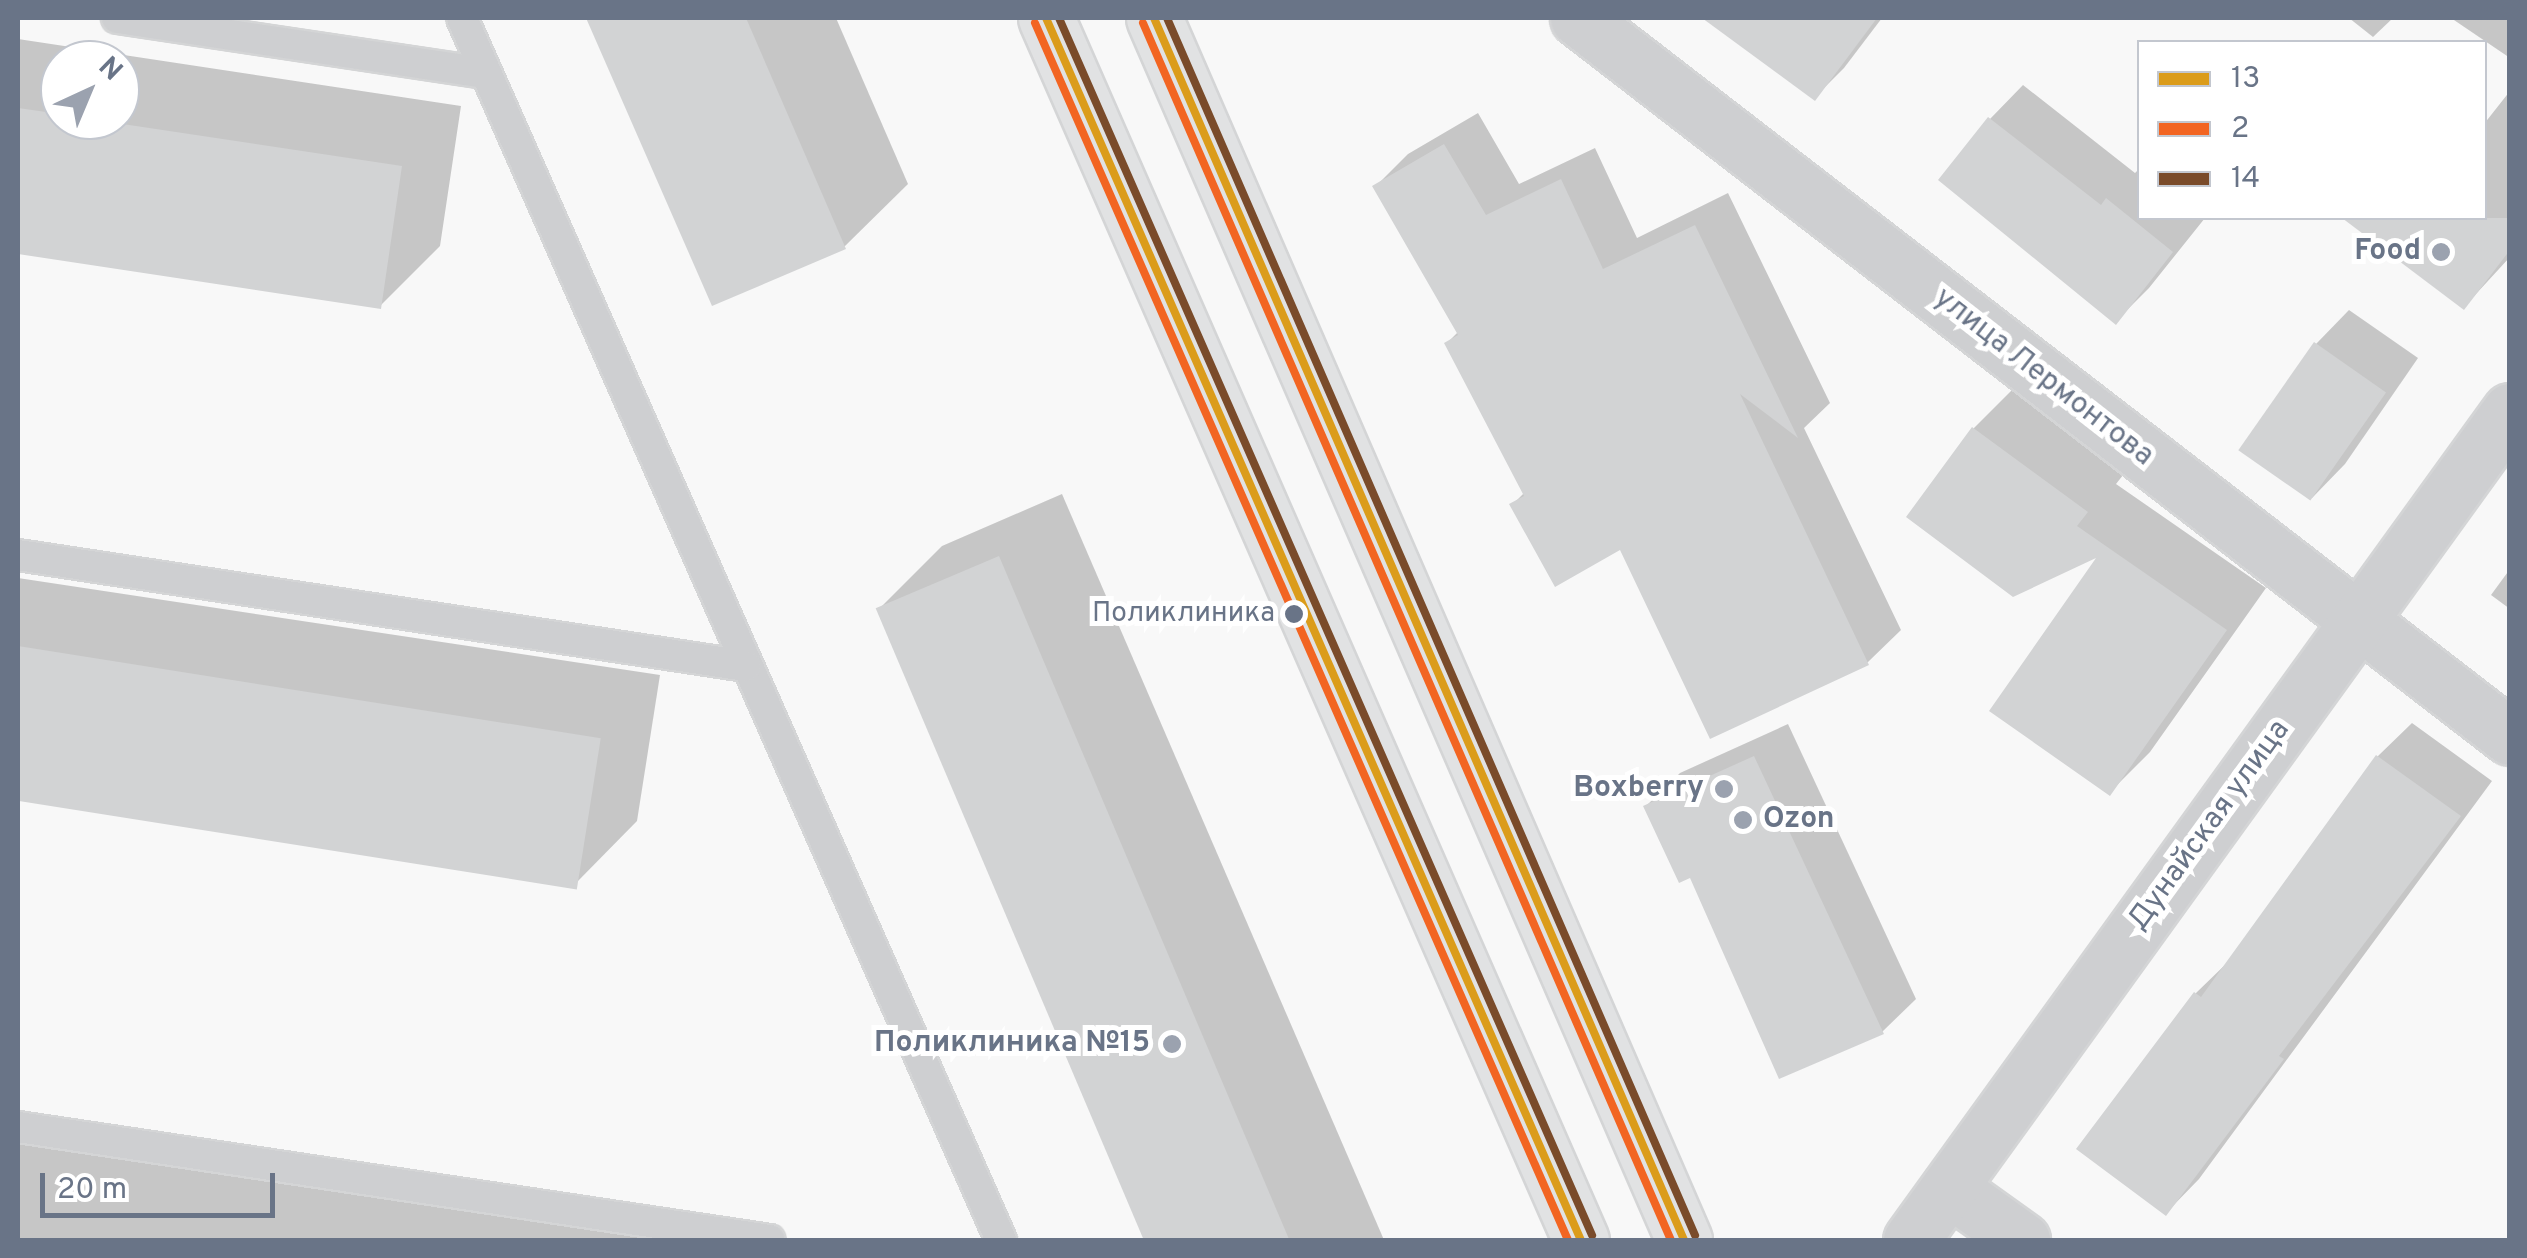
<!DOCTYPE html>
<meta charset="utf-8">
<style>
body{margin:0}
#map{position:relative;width:2527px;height:1258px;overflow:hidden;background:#f8f8f8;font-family:Overpass,sans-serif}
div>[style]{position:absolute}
.shadow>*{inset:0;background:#0003}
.building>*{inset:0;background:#d2d3d4;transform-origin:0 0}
.roads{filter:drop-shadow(2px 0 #d4d5d6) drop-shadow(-2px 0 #d4d5d6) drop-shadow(0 2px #d4d5d6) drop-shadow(0 -2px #d4d5d6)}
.lane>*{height:30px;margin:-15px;padding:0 15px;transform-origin:15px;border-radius:15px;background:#cecfd1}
.street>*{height:55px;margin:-27.5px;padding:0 27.5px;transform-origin:27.5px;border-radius:27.5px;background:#cecfd1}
.primary>*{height:55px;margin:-27.5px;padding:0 27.5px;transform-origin:27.5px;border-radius:27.5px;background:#e1e2e3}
.bus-1>*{height:8px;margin:-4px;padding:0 4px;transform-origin:4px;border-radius:4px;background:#db9c1b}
.bus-2>*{height:8px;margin:-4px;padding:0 4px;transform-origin:4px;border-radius:4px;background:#f26522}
.bus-3>*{height:8px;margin:-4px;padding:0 4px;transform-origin:4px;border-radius:4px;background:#7a4b2a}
.dots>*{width:28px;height:28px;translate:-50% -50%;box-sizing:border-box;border:5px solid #fff;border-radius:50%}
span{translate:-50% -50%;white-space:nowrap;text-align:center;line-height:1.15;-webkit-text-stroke:10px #fff;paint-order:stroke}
.bus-label{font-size:28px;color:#697487}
.right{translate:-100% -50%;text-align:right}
.poi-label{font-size:30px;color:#697487;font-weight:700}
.left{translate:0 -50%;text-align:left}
.street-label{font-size:30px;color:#697487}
.frame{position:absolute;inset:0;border:20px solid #697487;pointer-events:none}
.legend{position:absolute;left:2137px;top:40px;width:350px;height:180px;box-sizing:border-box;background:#fff;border:2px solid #c3c7cf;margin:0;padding:12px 18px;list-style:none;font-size:30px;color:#697487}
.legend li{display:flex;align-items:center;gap:20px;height:50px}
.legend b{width:50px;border:2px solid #c3c7cf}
.north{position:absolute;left:40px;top:40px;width:100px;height:100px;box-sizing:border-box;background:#fff;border:2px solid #c3c7cf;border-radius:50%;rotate:44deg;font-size:28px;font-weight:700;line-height:40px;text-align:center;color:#697487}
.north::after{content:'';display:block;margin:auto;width:35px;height:45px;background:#9ba2af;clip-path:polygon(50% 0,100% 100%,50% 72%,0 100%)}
.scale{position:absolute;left:40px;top:1173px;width:235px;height:45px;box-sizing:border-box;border:5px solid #697487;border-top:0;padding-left:12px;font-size:30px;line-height:35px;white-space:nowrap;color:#697487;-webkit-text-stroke:8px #fff;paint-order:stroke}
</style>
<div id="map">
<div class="shadow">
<i style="clip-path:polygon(590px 18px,836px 18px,908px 184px,844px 247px,713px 303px)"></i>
<i style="clip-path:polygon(1707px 18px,1882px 18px,1844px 68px,1814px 98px)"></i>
<i style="clip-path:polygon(2349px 18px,2393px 18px,2373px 37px)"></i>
<i style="clip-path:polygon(2451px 18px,2510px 18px,2510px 58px)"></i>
<i style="clip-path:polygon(evenodd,18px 39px,461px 106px,440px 246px,380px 306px,18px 252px,18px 39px,60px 60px,120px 60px,120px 120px,60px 120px,60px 60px)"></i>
<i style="clip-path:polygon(2023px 85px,2135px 173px,2140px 168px,2140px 218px,2205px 218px,2149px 288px,2116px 321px,1990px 119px)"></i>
<i style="clip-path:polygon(2510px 91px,2510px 257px,2464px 307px,2388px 250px,2413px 218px,2484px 218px,2484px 124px)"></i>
<i style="clip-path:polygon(1478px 113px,1519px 184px,1595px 148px,1637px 238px,1728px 193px,1830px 403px,1804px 428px,1901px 630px,1868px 662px,1712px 736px,1621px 547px,1512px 505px,1525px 492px,1447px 343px,1459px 331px,1375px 187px,1408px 154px)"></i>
<i style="clip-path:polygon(2349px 310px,2418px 358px,2345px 464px,2312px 498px,2316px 344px)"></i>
<i style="clip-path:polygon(2015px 387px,2127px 470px,2116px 484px,2266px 588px,2150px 752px,2109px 793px,2103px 552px,1909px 517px,1974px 428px)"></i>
<i style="clip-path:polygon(1062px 494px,1384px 1240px,1152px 1240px,879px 609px,942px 546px)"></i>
<i style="clip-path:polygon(2510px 569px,2510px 609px,2491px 595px)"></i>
<i style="clip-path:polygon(18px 578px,660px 675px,637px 821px,577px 882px,18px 797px)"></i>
<i style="clip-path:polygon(2412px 723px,2492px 781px,2199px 1179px,2166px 1213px,2196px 993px,2230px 960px,2378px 756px)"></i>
<i style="clip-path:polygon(1788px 724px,1916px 999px,1882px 1032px,1646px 806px,1680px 773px)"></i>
<i style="clip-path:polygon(18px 1127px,763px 1240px,18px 1240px)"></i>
</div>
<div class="building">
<i style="clip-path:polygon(586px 18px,746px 18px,846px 249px,712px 306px)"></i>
<i style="clip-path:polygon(1702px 18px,1877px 18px,1815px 101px)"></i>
<i style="clip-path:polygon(18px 108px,60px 114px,60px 120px,96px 120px,402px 166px,381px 309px,18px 254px)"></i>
<i style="clip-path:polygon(1988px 117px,2101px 205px,2106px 198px,2173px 252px,2116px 325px,1938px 180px)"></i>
<i style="clip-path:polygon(1444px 144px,1486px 215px,1561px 179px,1603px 269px,1695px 225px,1798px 438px,1740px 394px,1869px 665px,1710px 739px,1620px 550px,1555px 587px,1509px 504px,1524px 496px,1444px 343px,1458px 335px,1372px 186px)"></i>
<i style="clip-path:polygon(2342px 218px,2510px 218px,2510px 250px,2464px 310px)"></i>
<i style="left:2314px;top:342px;width:88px;height:132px;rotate:35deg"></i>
<i style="clip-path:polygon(1972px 427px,2088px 512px,2077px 526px,2227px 630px,2110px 796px,1989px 711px,2096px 558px,2013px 597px,1906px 517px)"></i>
<i style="left:999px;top:556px;width:745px;height:134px;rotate:67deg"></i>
<i style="left:18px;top:646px;width:590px;height:153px;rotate:9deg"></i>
<i style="clip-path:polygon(2376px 755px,2461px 816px,2279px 1056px,2284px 1059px,2166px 1216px,2076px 1149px,2194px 992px,2201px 997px)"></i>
<i style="clip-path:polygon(1754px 756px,1884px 1034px,1779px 1079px,1690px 878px,1679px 883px,1643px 806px)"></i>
</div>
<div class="roads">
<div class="lane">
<i style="left:117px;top:18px;width:373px;rotate:8.5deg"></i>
<i style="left:462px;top:18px;width:1336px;rotate:66.2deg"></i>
<i style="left:18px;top:555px;width:736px;rotate:8.67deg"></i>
<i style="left:18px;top:1127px;width:760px;rotate:8.55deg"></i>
</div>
<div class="street">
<i style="left:1578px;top:18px;width:1177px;rotate:37.65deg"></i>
<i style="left:1949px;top:1188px;width:90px;rotate:35.5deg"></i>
<i style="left:1911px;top:1240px;width:1023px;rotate:-54.15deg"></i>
</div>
<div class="primary">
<i style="left:1046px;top:18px;width:1334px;rotate:66.36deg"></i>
<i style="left:1154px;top:18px;width:1332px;rotate:66.55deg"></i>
</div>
</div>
<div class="bus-1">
<i style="left:1046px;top:18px;width:1334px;rotate:66.36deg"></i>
<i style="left:1154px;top:18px;width:1332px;rotate:66.55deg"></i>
</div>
<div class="bus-2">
<i style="left:1035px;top:23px;width:1329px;rotate:66.35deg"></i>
<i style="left:1143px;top:23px;width:1327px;rotate:66.55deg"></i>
</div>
<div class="bus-3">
<i style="left:1059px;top:18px;width:1329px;rotate:66.35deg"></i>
<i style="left:1167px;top:18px;width:1327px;rotate:66.55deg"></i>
</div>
<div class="dots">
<i style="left:2441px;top:252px;background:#9ba2af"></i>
<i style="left:1294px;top:614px;background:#697487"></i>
<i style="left:1724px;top:789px;background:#9ba2af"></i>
<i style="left:1743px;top:820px;background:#9ba2af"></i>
<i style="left:1172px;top:1044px;background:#9ba2af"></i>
</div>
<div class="bus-label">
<span class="right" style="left:1275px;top:614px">Поликлиника</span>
</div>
<div class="poi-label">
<span class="right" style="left:2421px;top:252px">Food</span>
<span class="right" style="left:1704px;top:789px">Boxberry</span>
<span class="left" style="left:1763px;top:820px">Ozon</span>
<span class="right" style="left:1150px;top:1044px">Поликлиника №15</span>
</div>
<div class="street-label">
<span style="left:2043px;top:378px;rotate:38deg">улица Лермонтова</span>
<span style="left:2210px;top:826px;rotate:-54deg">Дунайская улица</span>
</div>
<div class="frame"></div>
<ul class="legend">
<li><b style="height:12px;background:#db9c1b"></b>13</li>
<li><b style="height:12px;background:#f26522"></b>2</li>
<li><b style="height:12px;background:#7a4b2a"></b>14</li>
</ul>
<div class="north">N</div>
<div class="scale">20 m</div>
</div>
